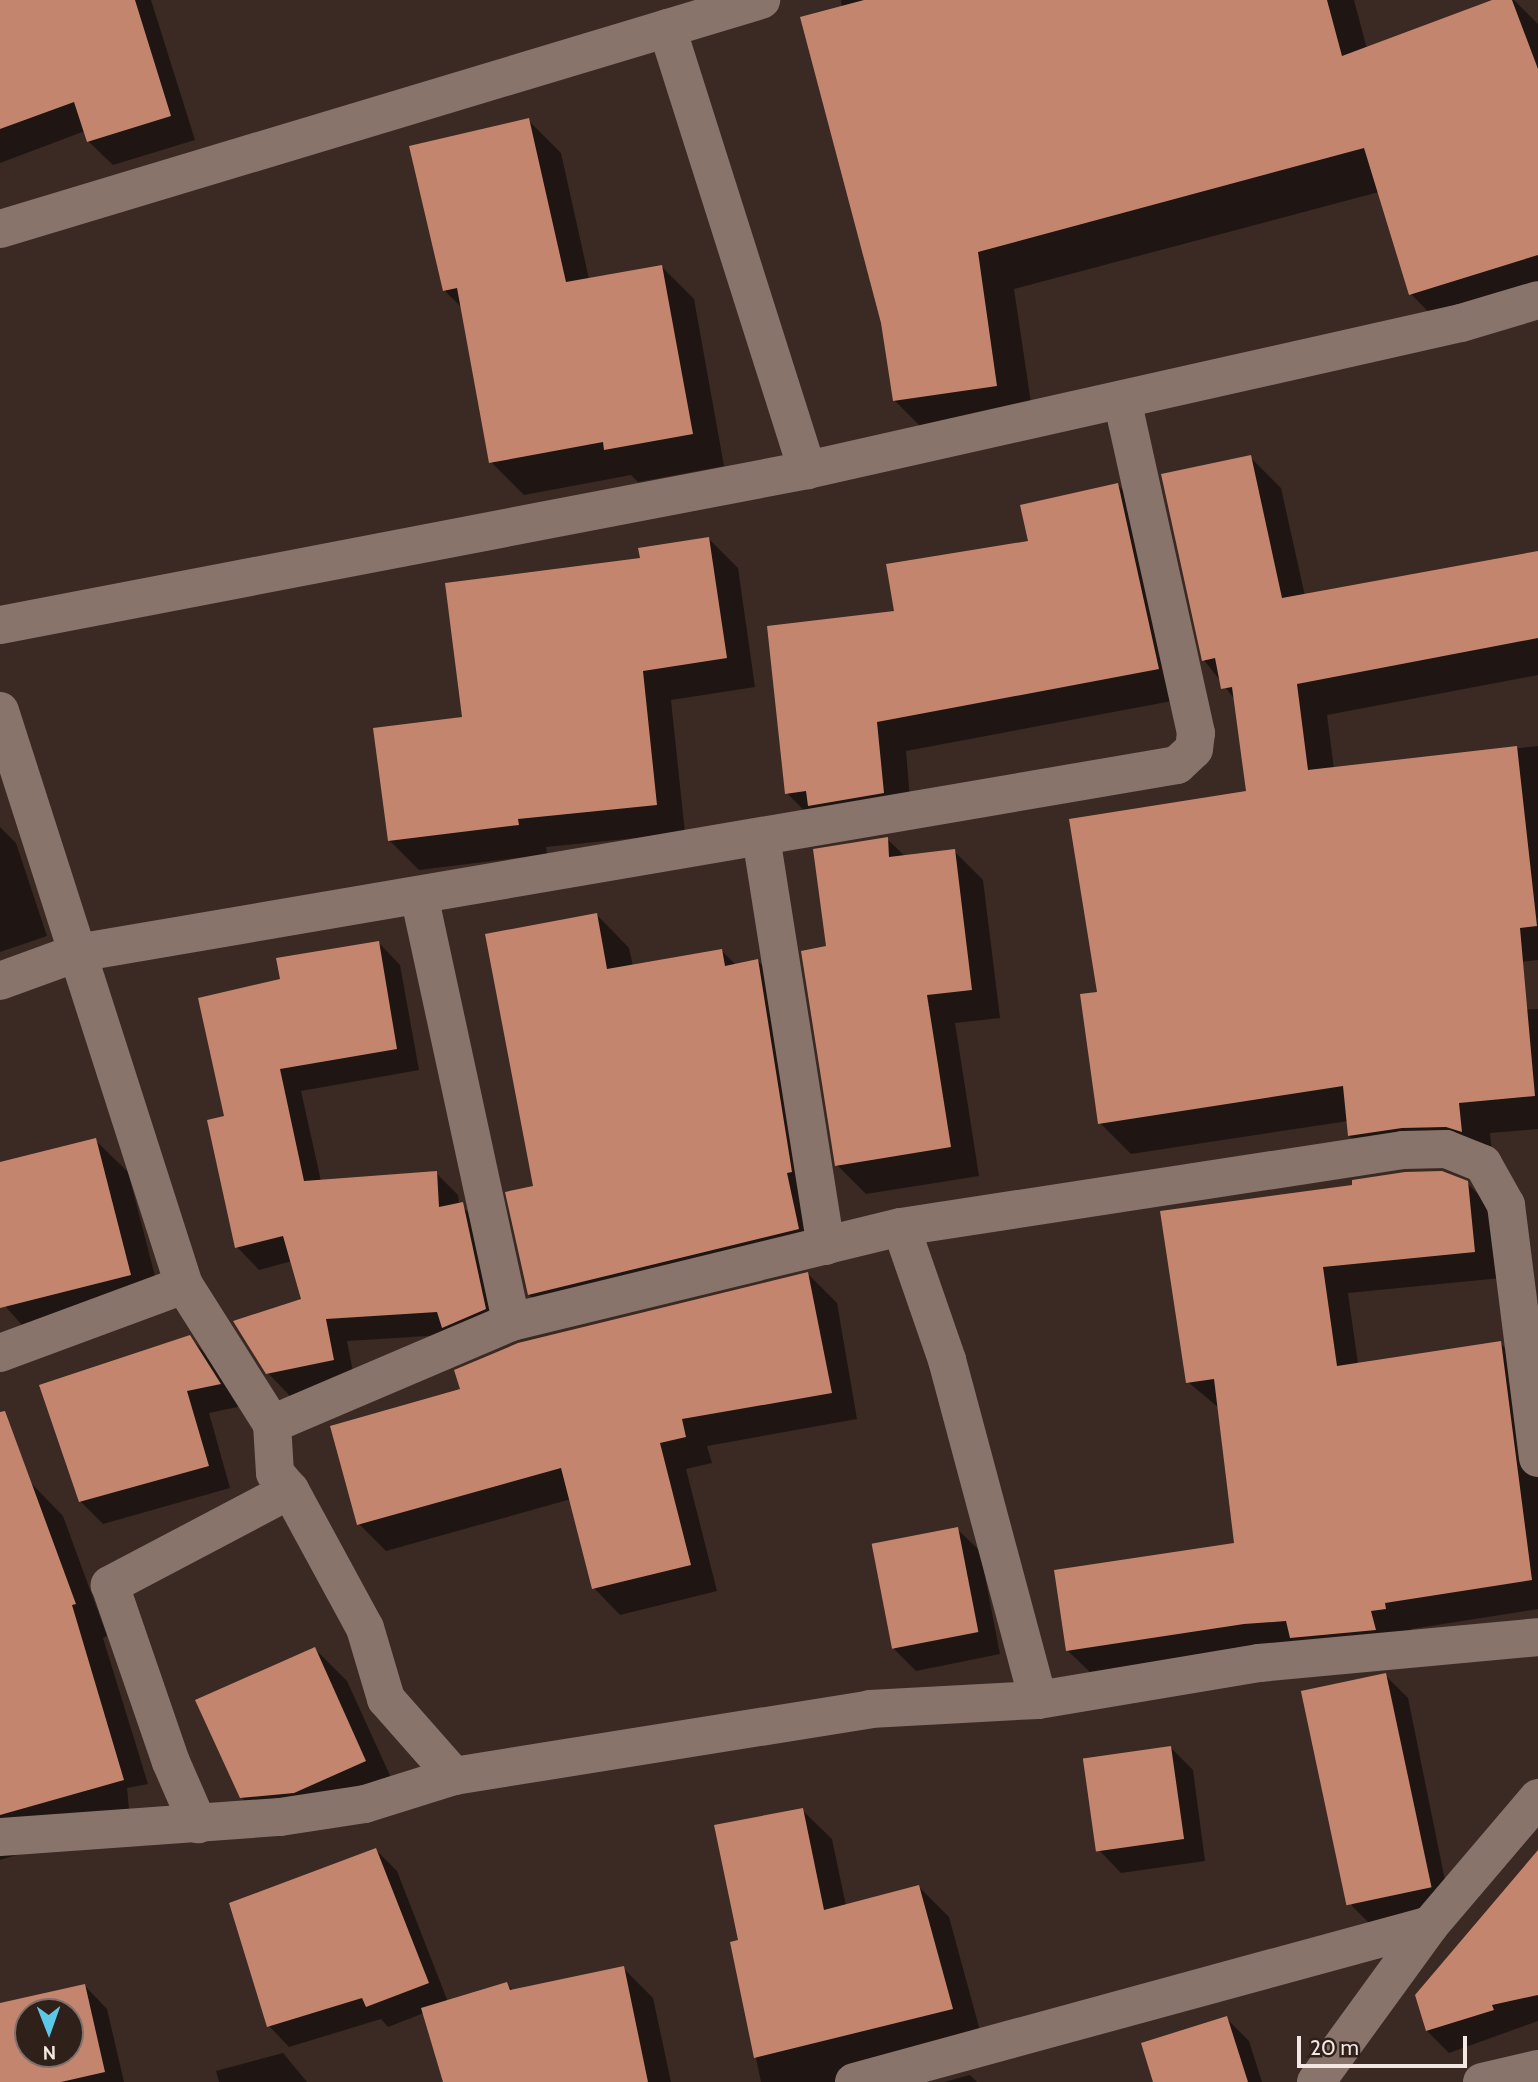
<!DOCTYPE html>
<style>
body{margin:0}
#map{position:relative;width:1538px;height:2082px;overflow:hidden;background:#3b2923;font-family:Cabin,sans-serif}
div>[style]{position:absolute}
.shadow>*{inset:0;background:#0007}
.building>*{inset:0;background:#c4856e;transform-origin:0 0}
.street>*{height:38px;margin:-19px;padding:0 19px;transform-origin:19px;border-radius:19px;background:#89746c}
span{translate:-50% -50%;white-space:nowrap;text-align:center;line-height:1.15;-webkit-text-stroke:7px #30201a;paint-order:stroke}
.north{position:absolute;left:14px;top:1998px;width:70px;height:70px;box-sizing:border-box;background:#30201a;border:2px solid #7e706a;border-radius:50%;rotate:179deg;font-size:19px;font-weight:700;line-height:28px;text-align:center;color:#f2e7e2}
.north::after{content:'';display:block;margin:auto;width:24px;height:32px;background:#5dc7e8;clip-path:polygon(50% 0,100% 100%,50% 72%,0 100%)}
.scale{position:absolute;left:1297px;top:2036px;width:170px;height:32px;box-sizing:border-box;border:4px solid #f2e7e2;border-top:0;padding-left:9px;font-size:21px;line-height:24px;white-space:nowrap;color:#f2e7e2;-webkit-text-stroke:5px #30201a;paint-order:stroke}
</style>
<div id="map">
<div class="shadow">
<i style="clip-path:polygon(22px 0,151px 0,195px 140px,113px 165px,88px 141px,85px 131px,0 163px,0 10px)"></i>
<i style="clip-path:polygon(841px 0,1354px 0,1367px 49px,1497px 0,1514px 0,1538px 24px,1538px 303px,1448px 332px,1411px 294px,1379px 192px,1014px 289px,1034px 423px,932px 438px,894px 400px)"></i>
<i style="clip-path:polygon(528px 120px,561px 153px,589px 279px,661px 266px,694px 299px,724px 466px,638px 482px,631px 475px,524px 495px,491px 462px,463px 309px,444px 290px)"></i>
<i style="clip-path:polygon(1250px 457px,1281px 488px,1305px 596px,1538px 552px,1538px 675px,1327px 715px,1334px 769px,1538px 746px,1538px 960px,1312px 986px,1315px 1016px,1538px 1009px,1538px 1129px,1490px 1133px,1493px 1162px,1381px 1167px,1349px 1136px,1348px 1121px,1131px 1154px,1100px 1123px,1099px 993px,1248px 792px,1236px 701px,1204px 660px)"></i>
<i style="clip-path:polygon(1118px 485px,1147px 515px,1188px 698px,906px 751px,912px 822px,816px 823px,787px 793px,896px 613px,1030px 542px)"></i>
<i style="clip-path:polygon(709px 539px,738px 568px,755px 687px,671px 700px,685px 833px,546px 847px,547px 854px,419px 870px,390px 841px,464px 718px,642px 560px)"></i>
<i style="clip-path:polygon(0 827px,16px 843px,47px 936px,0 952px)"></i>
<i style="clip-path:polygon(887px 839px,906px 857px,954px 851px,983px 880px,1000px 1018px,955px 1023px,979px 1176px,866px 1194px,837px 1165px,828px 947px)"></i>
<i style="clip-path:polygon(597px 915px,629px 948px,633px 966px,722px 951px,736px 965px,758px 961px,790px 994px,831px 1262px,562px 1327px,529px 1295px,535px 1187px)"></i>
<i style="clip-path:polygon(378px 942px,400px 965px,419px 1070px,301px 1091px,321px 1181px,436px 1173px,458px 1195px,459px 1204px,484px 1226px,507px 1331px,347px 1341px,355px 1382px,290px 1396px,268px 1373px,304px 1300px,292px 1261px,259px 1270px,237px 1247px,226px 1117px,282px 981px)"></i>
<i style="clip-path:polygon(95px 1140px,128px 1172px,163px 1307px,35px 1340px,0 1300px,0 1164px)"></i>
<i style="clip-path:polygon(1467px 1183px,1494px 1210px,1501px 1278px,1348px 1293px,1358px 1364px,1500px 1343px,1527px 1370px,1538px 1456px,1538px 1609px,1411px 1629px,1412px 1635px,1095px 1677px,1068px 1651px,1236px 1544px,1219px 1408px,1188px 1382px,1162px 1213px)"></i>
<i style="clip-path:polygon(808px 1274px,837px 1303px,857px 1419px,707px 1446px,712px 1463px,686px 1469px,717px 1591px,620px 1615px,594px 1588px,571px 1499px,386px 1551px,359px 1524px,462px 1391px)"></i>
<i style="clip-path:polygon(189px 1337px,212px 1360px,242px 1406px,209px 1413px,230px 1488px,103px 1524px,80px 1501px)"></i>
<i style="clip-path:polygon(31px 1483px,63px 1516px,107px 1636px,103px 1638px,148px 1784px,127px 1788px,130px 1820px,0 1860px,0 1494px)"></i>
<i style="clip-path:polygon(957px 1529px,980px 1551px,1000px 1654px,916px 1671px,894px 1649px)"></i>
<i style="clip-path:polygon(315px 1649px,347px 1681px,398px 1793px,274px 1830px,241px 1797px)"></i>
<i style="clip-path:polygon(1385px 1675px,1408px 1698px,1451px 1910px,1374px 1928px,1352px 1906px)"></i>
<i style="clip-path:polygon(1170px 1747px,1193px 1770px,1205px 1861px,1121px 1873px,1099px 1850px)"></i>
<i style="clip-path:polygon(802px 1810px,832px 1839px,846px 1906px,919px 1887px,949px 1917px,988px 2060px,909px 2082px,761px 2082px,732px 1943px,740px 1942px)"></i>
<i style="clip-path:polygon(376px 1850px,397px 1871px,448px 2002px,507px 1984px,513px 1991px,623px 1968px,653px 1998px,671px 2082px,445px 2082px,424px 2013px,388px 2027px,381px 2019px,289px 2047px,269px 2026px)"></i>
<i style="clip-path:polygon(1538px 1853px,1538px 2021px,1449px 2053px,1427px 2031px)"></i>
<i style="clip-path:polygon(evenodd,85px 1986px,107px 2009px,124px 2082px,4px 2082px,0 2005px,85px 1986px,28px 2012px,70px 2012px,70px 2054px,28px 2054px,28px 2012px)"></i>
<i style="clip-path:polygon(1226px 2018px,1249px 2041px,1262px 2082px,1155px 2082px)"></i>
<i style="clip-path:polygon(283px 2053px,307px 2082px,219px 2082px,216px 2071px)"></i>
<i style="clip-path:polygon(970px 2075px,977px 2082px,944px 2082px)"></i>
</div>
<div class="building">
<i style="clip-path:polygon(0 0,135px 0,171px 116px,87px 142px,74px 102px,0 129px)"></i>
<i style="clip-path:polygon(864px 0,1327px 0,1342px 56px,1492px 0,1512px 0,1538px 69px,1538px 255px,1409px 295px,1364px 148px,978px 252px,997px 386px,893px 401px,881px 323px,800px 17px)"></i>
<i style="clip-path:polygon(529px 118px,566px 282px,662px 265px,693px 434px,604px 450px,603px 442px,489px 463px,457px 288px,443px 291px,409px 146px)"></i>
<i style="clip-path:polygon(1251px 455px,1282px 598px,1538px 551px,1538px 638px,1297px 684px,1308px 770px,1517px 746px,1537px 926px,1520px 928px,1535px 1096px,1459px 1103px,1462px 1132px,1446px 1127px,1402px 1128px,1348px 1136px,1343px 1086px,1098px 1124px,1080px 994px,1097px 992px,1069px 819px,1246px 791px,1232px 687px,1221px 689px,1215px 658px,1202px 661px,1161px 474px)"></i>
<i style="clip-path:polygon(1118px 483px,1159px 669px,877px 722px,884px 793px,808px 806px,806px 791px,785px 794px,767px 626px,894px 611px,886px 564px,1028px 541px,1020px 505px)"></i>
<i style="clip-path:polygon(709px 537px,727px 658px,643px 671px,657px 805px,518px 819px,519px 825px,388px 841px,373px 728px,462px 717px,445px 583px,640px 558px,638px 548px)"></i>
<i style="clip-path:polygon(888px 837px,889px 857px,955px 849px,972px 990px,927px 995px,951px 1147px,835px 1166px,801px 951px,826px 946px,813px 849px)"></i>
<i style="clip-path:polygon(597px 913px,607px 969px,722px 949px,725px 966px,758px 959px,792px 1172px,787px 1173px,799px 1229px,528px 1295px,505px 1192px,533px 1186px,485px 934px)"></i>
<i style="clip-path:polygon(379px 941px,397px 1049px,280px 1069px,304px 1181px,437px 1171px,439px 1207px,463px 1202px,486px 1309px,442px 1328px,437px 1312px,326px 1319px,334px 1360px,266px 1374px,233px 1321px,301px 1299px,283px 1236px,235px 1248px,207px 1120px,224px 1116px,198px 998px,280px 979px,276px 958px)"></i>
<i style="clip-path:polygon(96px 1138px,131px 1275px,0 1308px,0 1162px)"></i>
<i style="clip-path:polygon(1442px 1171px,1468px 1181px,1475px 1252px,1323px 1267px,1337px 1366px,1501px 1341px,1532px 1580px,1385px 1603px,1386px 1609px,1371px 1611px,1376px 1630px,1290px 1638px,1286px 1621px,1244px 1624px,1066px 1651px,1054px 1570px,1234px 1543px,1214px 1379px,1186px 1383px,1160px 1211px,1352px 1185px,1352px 1180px,1405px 1172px)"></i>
<i style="clip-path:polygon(808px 1272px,832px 1393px,682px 1419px,686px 1437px,660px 1443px,691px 1565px,592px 1589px,561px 1468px,357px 1525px,330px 1426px,460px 1389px,454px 1370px,518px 1343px)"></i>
<i style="clip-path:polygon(190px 1335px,221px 1384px,187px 1391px,209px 1466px,79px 1502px,39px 1385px)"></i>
<i style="clip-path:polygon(5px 1411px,76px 1604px,72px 1605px,124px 1780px,0 1815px,0 1412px)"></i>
<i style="left:958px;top:1527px;width:107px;height:88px;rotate:79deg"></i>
<i style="clip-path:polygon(315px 1647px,366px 1761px,294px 1793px,240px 1798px,195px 1700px)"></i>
<i style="left:1386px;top:1673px;width:219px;height:87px;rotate:78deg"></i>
<i style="left:1171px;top:1746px;width:94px;height:89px;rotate:82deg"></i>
<i style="clip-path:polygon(803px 1808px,824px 1910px,919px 1885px,953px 2009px,754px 2058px,730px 1942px,738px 1940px,714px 1825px)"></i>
<i style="clip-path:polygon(376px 1848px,429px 1983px,366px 2007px,362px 1998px,267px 2027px,229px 1903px)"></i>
<i style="clip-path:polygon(1538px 1850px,1538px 1995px,1492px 2005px,1494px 2010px,1426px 2031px,1415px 1995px)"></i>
<i style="clip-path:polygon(624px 1966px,648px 2082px,443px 2082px,421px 2008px,507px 1982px,510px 1990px)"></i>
<i style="clip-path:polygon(evenodd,85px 1984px,105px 2072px,61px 2082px,0 2082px,0 2003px,85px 1984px,28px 2012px,70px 2012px,70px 2054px,28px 2054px,28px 2012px)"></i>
<i style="clip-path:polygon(1227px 2016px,1248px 2082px,1153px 2082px,1141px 2043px)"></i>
</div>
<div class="street">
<i style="left:667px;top:28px;width:464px;rotate:72.4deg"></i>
<i style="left:0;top:229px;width:795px;rotate:-16.75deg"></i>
<i style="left:0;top:625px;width:822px;rotate:-10.87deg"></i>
<i style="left:807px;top:470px;width:670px;rotate:-12.67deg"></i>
<i style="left:1461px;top:323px;width:80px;rotate:-16.6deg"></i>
<i style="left:0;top:711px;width:603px;rotate:72.23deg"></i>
<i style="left:184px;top:1285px;width:165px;rotate:57.7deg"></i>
<i style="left:272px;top:1424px;width:49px;rotate:86.5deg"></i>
<i style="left:275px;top:1473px;width:23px;rotate:49deg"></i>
<i style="left:290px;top:1490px;width:204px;rotate:152.2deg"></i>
<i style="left:110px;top:1585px;width:187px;rotate:71deg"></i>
<i style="left:171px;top:1762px;width:68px;rotate:66.5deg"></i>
<i style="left:761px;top:837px;width:414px;rotate:81deg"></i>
<i style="left:419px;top:895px;width:437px;rotate:77.8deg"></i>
<i style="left:0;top:981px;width:82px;rotate:-20deg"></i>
<i style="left:77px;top:953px;width:1116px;rotate:-9.7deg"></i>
<i style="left:1177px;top:765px;width:23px;rotate:-43deg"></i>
<i style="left:1194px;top:749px;width:16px;rotate:-83deg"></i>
<i style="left:1196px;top:733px;width:341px;rotate:-102.5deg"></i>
<i style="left:901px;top:1227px;width:508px;rotate:-8.72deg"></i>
<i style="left:1403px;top:1150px;width:43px;rotate:-1.3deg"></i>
<i style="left:1446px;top:1149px;width:40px;rotate:22deg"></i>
<i style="left:1483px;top:1164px;width:47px;rotate:60.7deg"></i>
<i style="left:1506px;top:1205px;width:255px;rotate:82.8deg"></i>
<i style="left:0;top:1353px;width:196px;rotate:-20.3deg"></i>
<i style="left:272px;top:1424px;width:260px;rotate:-23.1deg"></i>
<i style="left:511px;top:1322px;width:401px;rotate:-13.7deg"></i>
<i style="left:901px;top:1227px;width:141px;rotate:70.9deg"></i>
<i style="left:947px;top:1360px;width:352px;rotate:75deg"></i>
<i style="left:290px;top:1490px;width:157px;rotate:61.5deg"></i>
<i style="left:365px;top:1628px;width:74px;rotate:73.5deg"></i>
<i style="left:386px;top:1699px;width:103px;rotate:48.6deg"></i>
<i style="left:0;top:1837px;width:281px;rotate:-4.1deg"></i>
<i style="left:280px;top:1817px;width:86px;rotate:-8.7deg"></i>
<i style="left:365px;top:1804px;width:93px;rotate:-17.5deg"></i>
<i style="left:454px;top:1776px;width:421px;rotate:-9.1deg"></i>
<i style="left:870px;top:1709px;width:168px;rotate:-3.1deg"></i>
<i style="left:1038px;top:1700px;width:224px;rotate:-9.5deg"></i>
<i style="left:1259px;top:1663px;width:280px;rotate:-5.3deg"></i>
<i style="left:854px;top:2082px;width:597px;rotate:-15.25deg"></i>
<i style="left:1316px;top:2082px;width:194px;rotate:-54deg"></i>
<i style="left:1430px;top:1925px;width:167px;rotate:-49.6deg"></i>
<i style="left:1482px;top:2082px;width:57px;rotate:-13.1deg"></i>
</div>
<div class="north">N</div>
<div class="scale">20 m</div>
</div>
